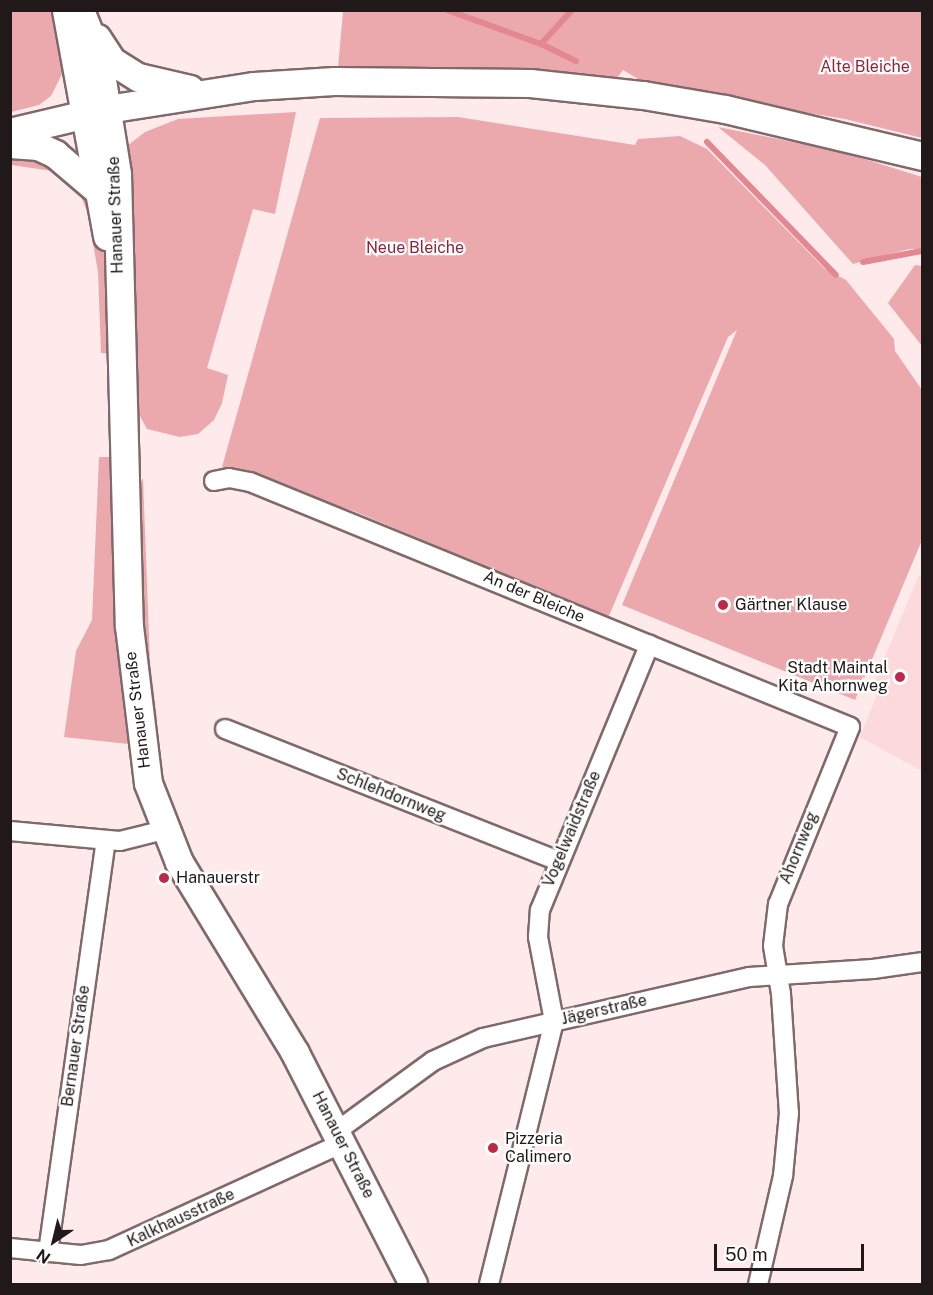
<!DOCTYPE html>
<meta charset="utf-8">
<style>
body{margin:0}
#map{position:relative;width:933px;height:1295px;overflow:hidden;background:#feeaeb;font-family:"Public Sans",sans-serif}
div>[style]{position:absolute}
.built>*{inset:0;background:#fcdadc}
.green>*{inset:0;background:#eba9ae}
.stream>*{height:6px;margin:-3px;padding:0 3px;transform-origin:3px;border-radius:3px;background:#e38891}
.roads{filter:drop-shadow(2px 0 #7f696a) drop-shadow(-2px 0 #7f696a) drop-shadow(0 2px #7f696a) drop-shadow(0 -2px #7f696a)}
.street>*{height:18px;margin:-9px;padding:0 9px;transform-origin:9px;border-radius:9px;background:#fff}
.secondary>*{height:27px;margin:-13.5px;padding:0 13.5px;transform-origin:13.5px;border-radius:13.5px;background:#fff}
.dots>*{width:16px;height:16px;translate:-50% -50%;box-sizing:border-box;border:3px solid #fff;border-radius:50%}
span{translate:-50% -50%;white-space:nowrap;text-align:center;line-height:1.15;-webkit-text-stroke:4.5px #fff;paint-order:stroke}
.park-label{font-size:16px;color:#8f2439}
.street-label{font-size:16px;color:#211919}
.poi-label{font-size:16px;color:#211919}
.left{translate:0 -50%;text-align:left}
.right{translate:-100% -50%;text-align:right}
.frame{position:absolute;inset:0;border:12px solid #211919;pointer-events:none}
.north{position:absolute;left:24px;top:1211px;width:60px;height:60px;-webkit-text-stroke:4px #fff;paint-order:stroke;rotate:215deg;font-size:16px;font-weight:700;line-height:24px;text-align:center;color:#211919}
.north::after{content:'';display:block;margin:auto;width:21px;height:27px;background:#211919;clip-path:polygon(50% 0,100% 100%,50% 72%,0 100%)}
.scale{position:absolute;left:714px;top:1244px;width:150px;height:27px;box-sizing:border-box;border:3px solid #211919;border-top:0;padding-left:8px;font-size:18px;line-height:21px;white-space:nowrap;color:#211919;-webkit-text-stroke:4px #fff;paint-order:stroke}
</style>
<div id="map">
<div class="built">
<i style="clip-path:polygon(919px 575px,922px 578px,922px 771px,860px 737px,878px 692px,872px 688px)"></i>
</div>
<div class="green">
<i style="clip-path:polygon(10px 11px,60px 11px,64px 70px,51px 96px,39px 105px,11px 112px)"></i>
<i style="clip-path:polygon(343px 11px,922px 11px,922px 138px,845px 119px,653px 88px,623px 70px,614px 82px,338px 68px)"></i>
<i style="clip-path:polygon(296px 112px,275px 214px,253px 209px,207px 368px,228px 375px,222px 403px,214px 420px,198px 434px,180px 437px,147px 429px,133px 403px,122px 169px,127px 146px,145px 132px,178px 119px)"></i>
<i style="clip-path:polygon(458px 117px,635px 145px,638px 139px,680px 136px,707px 149px,825px 269px,846px 280px,894px 339px,895px 351px,922px 390px,922px 540px,855px 700px,622px 605px,737px 330px,728px 337px,608px 618px,356px 512px,222px 467px,320px 118px)"></i>
<i style="clip-path:polygon(718px 127px,842px 152px,922px 177px,922px 249px,909px 249px,853px 264px,765px 165px)"></i>
<i style="clip-path:polygon(11px 154px,22px 154px,75px 176px,95px 212px,107px 258px,113px 354px,101px 353px,98px 272px,88px 214px,78px 189px,59px 172px,11px 165px)"></i>
<i style="clip-path:polygon(915px 265px,922px 266px,922px 346px,888px 303px)"></i>
<i style="clip-path:polygon(99px 457px,114px 457px,118px 627px,128px 744px,64px 737px,76px 651px,92px 620px)"></i>
<i style="clip-path:polygon(143px 478px,150px 662px,157px 719px,149px 720px,143px 664px,139px 485px)"></i>
</div>
<div class="stream">
<i style="left:447px;top:10px;width:100px;rotate:19.9deg"></i>
<i style="left:541px;top:44px;width:39px;rotate:26deg"></i>
<i style="left:541px;top:44px;width:46px;rotate:-47.6deg"></i>
<i style="left:707px;top:142px;width:185px;rotate:45.9deg"></i>
<i style="left:863px;top:262px;width:60px;rotate:-10.6deg"></i>
</div>
<div class="roads">
<div class="street">
<i style="left:214px;top:481px;width:15px;rotate:-11deg"></i>
<i style="left:229px;top:478px;width:21px;rotate:11deg"></i>
<i style="left:250px;top:482px;width:648px;rotate:22.21deg"></i>
<i style="left:850px;top:727px;width:191px;rotate:112.1deg"></i>
<i style="left:778px;top:904px;width:42px;rotate:96.8deg"></i>
<i style="left:773px;top:946px;width:49px;rotate:80.5deg"></i>
<i style="left:781px;top:994px;width:119px;rotate:86.2deg"></i>
<i style="left:789px;top:1113px;width:63px;rotate:95.4deg"></i>
<i style="left:783px;top:1176px;width:111px;rotate:103deg"></i>
<i style="left:225px;top:729px;width:358px;rotate:21.6deg"></i>
<i style="left:10px;top:831px;width:110px;rotate:5.2deg"></i>
<i style="left:120px;top:841px;width:45px;rotate:-14deg"></i>
<i style="left:337px;top:1131px;width:119px;rotate:-36.1deg"></i>
<i style="left:433px;top:1061px;width:55px;rotate:-24.7deg"></i>
<i style="left:483px;top:1038px;width:273px;rotate:-12.9deg"></i>
<i style="left:749px;top:977px;width:124px;rotate:-3.7deg"></i>
<i style="left:873px;top:969px;width:49px;rotate:-8.1deg"></i>
<i style="left:10px;top:1248px;width:71px;rotate:5.6deg"></i>
<i style="left:81px;top:1255px;width:28px;rotate:-10deg"></i>
<i style="left:109px;top:1250px;width:257px;rotate:-24.6deg"></i>
<i style="left:48px;top:1252px;width:415px;rotate:-82deg"></i>
<i style="left:489px;top:1284px;width:271px;rotate:-76.1deg"></i>
<i style="left:554px;top:1021px;width:86px;rotate:-100.8deg"></i>
<i style="left:538px;top:937px;width:27px;rotate:-86deg"></i>
<i style="left:540px;top:910px;width:287px;rotate:-67.6deg"></i>
</div>
<div class="secondary">
<i style="left:66px;top:10px;width:230px;rotate:79.7deg"></i>
<i style="left:80px;top:10px;width:48px;rotate:68.2deg"></i>
<i style="left:98px;top:55px;width:121px;rotate:80.9deg"></i>
<i style="left:117px;top:174px;width:452px;rotate:88.5deg"></i>
<i style="left:129px;top:626px;width:158px;rotate:83.1deg"></i>
<i style="left:148px;top:783px;width:85px;rotate:68.6deg"></i>
<i style="left:179px;top:862px;width:223px;rotate:58.7deg"></i>
<i style="left:295px;top:1053px;width:259px;rotate:62.9deg"></i>
<i style="left:97px;top:38px;width:27px;rotate:57deg"></i>
<i style="left:112px;top:61px;width:31px;rotate:32deg"></i>
<i style="left:138px;top:77px;width:53px;rotate:13deg"></i>
<i style="left:10px;top:132px;width:100px;rotate:-13.3deg"></i>
<i style="left:107px;top:109px;width:149px;rotate:-8.9deg"></i>
<i style="left:254px;top:86px;width:80px;rotate:-3.6deg"></i>
<i style="left:334px;top:81px;width:196px;rotate:0.6deg"></i>
<i style="left:530px;top:83px;width:114px;rotate:6.1deg"></i>
<i style="left:643px;top:95px;width:83px;rotate:9.7deg"></i>
<i style="left:725px;top:109px;width:203px;rotate:13.4deg"></i>
<i style="left:10px;top:144px;width:28px;rotate:4deg"></i>
<i style="left:38px;top:146px;width:19px;rotate:25deg"></i>
<i style="left:55px;top:154px;width:52px;rotate:40.4deg"></i>
</div>
</div>
<div class="dots">
<i style="left:723px;top:605px;background:#bb2a4a"></i>
<i style="left:900px;top:677px;background:#bb2a4a"></i>
<i style="left:164px;top:878px;background:#bb2a4a"></i>
<i style="left:493px;top:1148px;background:#bb2a4a"></i>
</div>
<div class="park-label">
<span style="left:865px;top:67px">Alte Bleiche</span>
<span style="left:415px;top:248px">Neue Bleiche</span>
</div>
<div class="street-label">
<span style="left:116px;top:215px;rotate:-92deg">Hanauer Straße</span>
<span style="left:534px;top:597px;rotate:23deg">An der Bleiche</span>
<span style="left:138px;top:710px;rotate:-97deg">Hanauer Straße</span>
<span style="left:391px;top:795px;rotate:22deg">Schlehdornweg</span>
<span style="left:572px;top:829px;rotate:-67deg">Vogelwaidstraße</span>
<span style="left:799px;top:848px;rotate:-68deg">Ahornweg</span>
<span style="left:604px;top:1010px;rotate:-13deg">Jägerstraße</span>
<span style="left:76px;top:1046px;rotate:-82deg">Bernauer Straße</span>
<span style="left:343px;top:1145px;rotate:63deg">Hanauer Straße</span>
<span style="left:181px;top:1218px;rotate:-25deg">Kalkhausstraße</span>
</div>
<div class="poi-label">
<span class="left" style="left:735px;top:605px">Gärtner Klause</span>
<span class="right" style="left:888px;top:677px">Stadt Maintal<br>Kita Ahornweg</span>
<span class="left" style="left:176px;top:878px">Hanauerstr</span>
<span class="left" style="left:505px;top:1148px">Pizzeria<br>Calimero</span>
</div>
<div class="frame"></div>
<div class="north">N</div>
<div class="scale">50 m</div>
</div>
